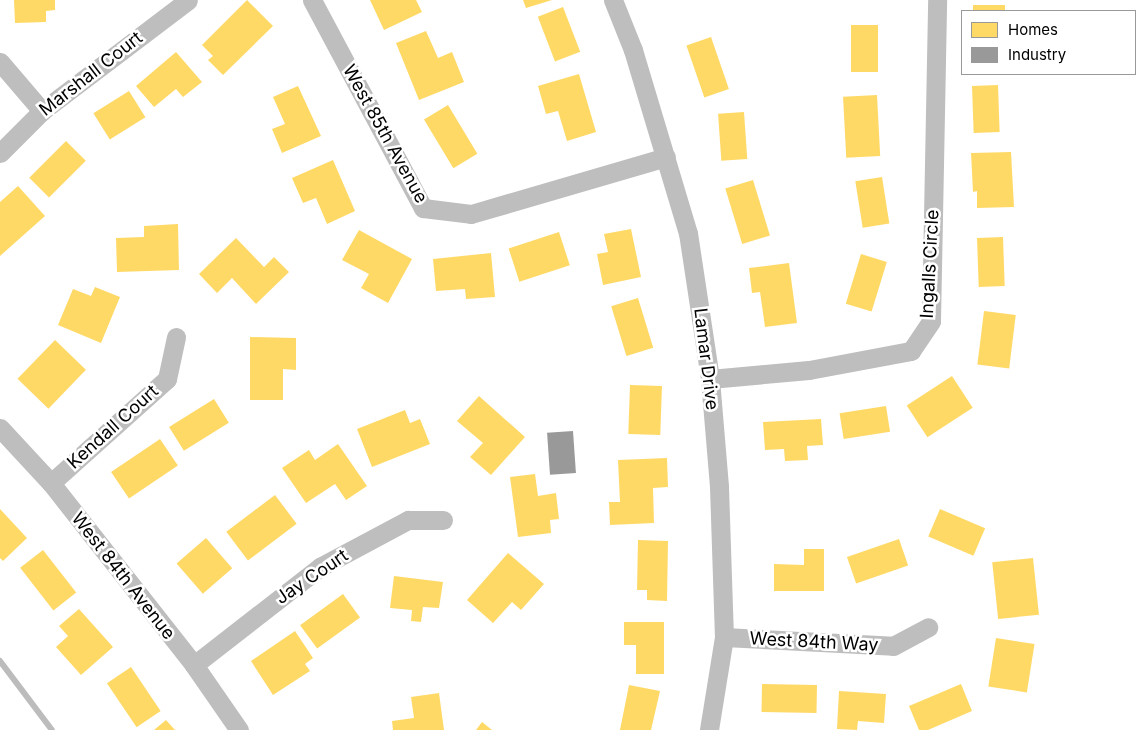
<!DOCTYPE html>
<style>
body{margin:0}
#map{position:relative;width:1146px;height:730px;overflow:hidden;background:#fff;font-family:Inter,sans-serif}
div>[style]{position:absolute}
.homes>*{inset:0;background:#ffd966;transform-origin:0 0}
.industry>*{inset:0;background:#999;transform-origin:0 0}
.stream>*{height:6px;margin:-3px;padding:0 3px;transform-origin:3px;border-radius:3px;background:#bcbcbc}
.minor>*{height:19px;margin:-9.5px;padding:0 9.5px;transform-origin:9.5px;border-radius:9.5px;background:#bebebe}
span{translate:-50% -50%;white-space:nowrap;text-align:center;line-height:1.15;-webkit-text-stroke:5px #fff;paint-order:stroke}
.street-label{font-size:18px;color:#000}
.legend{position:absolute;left:961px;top:10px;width:175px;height:65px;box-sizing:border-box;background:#fff;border:1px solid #999;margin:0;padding:6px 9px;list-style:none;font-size:15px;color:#000}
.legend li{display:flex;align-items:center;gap:10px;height:25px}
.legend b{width:25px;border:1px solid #999}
</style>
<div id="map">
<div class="homes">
<i style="clip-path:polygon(14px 0,55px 0,55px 10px,46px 11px,46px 22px,15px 23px)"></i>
<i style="clip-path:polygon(247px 0,273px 26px,223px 75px,208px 60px,213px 56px,202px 45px)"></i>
<i style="clip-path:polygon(370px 0,416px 0,422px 12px,384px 30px)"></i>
<i style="clip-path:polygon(523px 0,552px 0,526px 8px)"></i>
<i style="left:973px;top:5px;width:32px;height:6px"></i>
<i style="left:563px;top:7px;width:48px;height:27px;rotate:69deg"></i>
<i style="left:851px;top:25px;width:27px;height:47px"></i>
<i style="clip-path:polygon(426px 31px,438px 58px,452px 52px,464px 82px,419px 100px,396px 43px)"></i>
<i style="left:711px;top:37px;width:55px;height:26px;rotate:71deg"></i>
<i style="clip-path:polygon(176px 52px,202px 82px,183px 97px,176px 89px,154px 107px,136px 86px)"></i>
<i style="clip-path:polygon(579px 74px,596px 132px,567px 141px,558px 111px,546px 114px,538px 86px)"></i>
<i style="left:998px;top:85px;width:47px;height:26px;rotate:88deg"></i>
<i style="clip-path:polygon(298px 86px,321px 136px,282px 153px,272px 129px,285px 124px,273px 97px)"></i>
<i style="left:129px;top:91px;width:31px;height:42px;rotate:58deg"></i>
<i style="left:877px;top:95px;width:61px;height:34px;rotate:87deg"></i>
<i style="left:448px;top:105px;width:57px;height:28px;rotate:59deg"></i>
<i style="left:744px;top:112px;width:47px;height:26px;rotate:86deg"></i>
<i style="left:66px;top:141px;width:28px;height:52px;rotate:45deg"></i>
<i style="clip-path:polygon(1011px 152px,1014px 207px,977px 208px,977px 191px,973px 192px,971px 153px)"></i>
<i style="clip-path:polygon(333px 160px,355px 211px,327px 224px,316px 198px,303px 203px,292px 178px)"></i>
<i style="left:882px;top:177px;width:47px;height:27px;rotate:81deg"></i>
<i style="left:753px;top:180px;width:58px;height:29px;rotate:73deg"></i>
<i style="clip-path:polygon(18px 186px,45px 216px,0 256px,0 202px)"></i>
<i style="clip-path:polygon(178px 224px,179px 270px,117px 272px,116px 238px,144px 237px,144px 226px)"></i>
<i style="clip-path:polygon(631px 229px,641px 277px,603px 285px,597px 254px,608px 252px,604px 234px)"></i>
<i style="clip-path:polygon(359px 230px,412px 259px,388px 303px,361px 288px,369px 274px,342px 260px)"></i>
<i style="left:559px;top:232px;width:35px;height:53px;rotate:72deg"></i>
<i style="left:1003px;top:237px;width:49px;height:26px;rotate:88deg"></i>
<i style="clip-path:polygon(236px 238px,264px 267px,274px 257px,289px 272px,256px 304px,232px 278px,217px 293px,199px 274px)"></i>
<i style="clip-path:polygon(491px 253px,495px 297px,466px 299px,465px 289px,436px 291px,433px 259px)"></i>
<i style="left:861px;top:254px;width:27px;height:52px;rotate:17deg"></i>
<i style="clip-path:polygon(789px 263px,797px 323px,765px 327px,760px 292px,752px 293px,749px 268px)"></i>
<i style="clip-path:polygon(95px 287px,120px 297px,101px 343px,58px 325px,73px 289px,91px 296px)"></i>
<i style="left:638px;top:298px;width:52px;height:28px;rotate:73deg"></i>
<i style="left:984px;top:311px;width:32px;height:54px;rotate:7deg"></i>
<i style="clip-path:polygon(250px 337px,296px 338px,296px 370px,283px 369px,283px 400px,250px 400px)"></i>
<i style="left:55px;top:340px;width:43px;height:54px;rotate:44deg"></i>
<i style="left:952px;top:376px;width:38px;height:54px;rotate:57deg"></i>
<i style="left:630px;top:385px;width:32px;height:49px;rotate:2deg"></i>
<i style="clip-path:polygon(479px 396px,525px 437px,491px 475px,470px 457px,483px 443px,457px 421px)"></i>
<i style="left:214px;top:399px;width:28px;height:53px;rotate:58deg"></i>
<i style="left:886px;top:406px;width:26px;height:47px;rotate:81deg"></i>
<i style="clip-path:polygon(405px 410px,410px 423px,420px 419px,430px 444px,372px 467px,357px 429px)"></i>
<i style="clip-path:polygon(821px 419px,823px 445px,807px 446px,808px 460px,785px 461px,784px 449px,765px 450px,763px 422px)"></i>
<i style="left:160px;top:439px;width:32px;height:59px;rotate:56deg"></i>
<i style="clip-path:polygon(338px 444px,367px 486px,346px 500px,335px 484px,306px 503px,282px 468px,309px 450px,315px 460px)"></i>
<i style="clip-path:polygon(667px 458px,668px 487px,653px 488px,654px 523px,610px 525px,609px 502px,620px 502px,618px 460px)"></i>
<i style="clip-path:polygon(535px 474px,538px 496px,556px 493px,559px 519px,550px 520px,551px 533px,518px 537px,510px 477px)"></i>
<i style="left:275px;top:495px;width:36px;height:61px;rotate:53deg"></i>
<i style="clip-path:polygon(0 509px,27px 538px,3px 561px,0 558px)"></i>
<i style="left:940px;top:509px;width:49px;height:30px;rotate:23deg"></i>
<i style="left:206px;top:538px;width:40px;height:39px;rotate:49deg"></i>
<i style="left:899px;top:539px;width:28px;height:55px;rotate:71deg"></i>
<i style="clip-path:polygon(638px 540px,668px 541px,667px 601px,647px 600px,647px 590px,637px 590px)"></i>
<i style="clip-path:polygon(804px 549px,824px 549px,824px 591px,774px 591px,774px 564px,804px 565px)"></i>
<i style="left:43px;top:550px;width:54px;height:29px;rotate:52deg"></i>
<i style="clip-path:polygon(508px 553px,544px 584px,521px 610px,512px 602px,493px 623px,467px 600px)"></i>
<i style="left:1033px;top:558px;width:57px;height:41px;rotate:84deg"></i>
<i style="clip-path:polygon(394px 576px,443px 582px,439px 608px,423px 607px,421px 622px,411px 621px,412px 610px,390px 608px)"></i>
<i style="left:343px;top:594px;width:29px;height:53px;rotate:54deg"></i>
<i style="clip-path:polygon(79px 609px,113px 647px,81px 675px,56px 647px,68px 636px,59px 626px)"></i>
<i style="clip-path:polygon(624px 622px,664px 622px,664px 674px,636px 674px,636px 645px,624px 645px)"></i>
<i style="clip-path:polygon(295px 631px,313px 658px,305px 664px,310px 671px,273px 695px,251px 661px)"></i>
<i style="left:996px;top:638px;width:39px;height:49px;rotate:9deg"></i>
<i style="left:131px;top:667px;width:53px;height:29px;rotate:56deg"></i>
<i style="left:762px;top:684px;width:55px;height:28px;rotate:1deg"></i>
<i style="clip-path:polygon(961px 684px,972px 711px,928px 730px,919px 730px,909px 706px)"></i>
<i style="clip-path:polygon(629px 685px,660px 691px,651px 730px,620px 730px)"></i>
<i style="clip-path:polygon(839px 691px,886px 694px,884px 723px,858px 721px,857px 730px,837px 729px)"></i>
<i style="clip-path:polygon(439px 693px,444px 730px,393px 730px,392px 721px,414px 718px,411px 697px)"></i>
<i style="clip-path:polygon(166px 720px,175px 730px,154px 730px)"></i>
<i style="clip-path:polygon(482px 722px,492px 730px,476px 730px)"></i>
</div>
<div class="industry">
<i style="left:573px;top:431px;width:42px;height:26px;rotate:86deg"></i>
</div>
<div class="stream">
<i style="left:0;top:661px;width:86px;rotate:53deg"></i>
</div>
<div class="minor">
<i style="left:312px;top:0;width:236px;rotate:61.9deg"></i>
<i style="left:423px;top:208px;width:48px;rotate:7.1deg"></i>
<i style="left:471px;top:214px;width:203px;rotate:-16.3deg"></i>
<i style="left:613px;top:0;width:54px;rotate:68.2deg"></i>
<i style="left:633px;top:50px;width:191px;rotate:73.3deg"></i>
<i style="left:688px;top:233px;width:148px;rotate:81.4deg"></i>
<i style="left:710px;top:379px;width:108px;rotate:85.2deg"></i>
<i style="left:719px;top:487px;width:150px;rotate:88.1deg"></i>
<i style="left:724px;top:637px;width:94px;rotate:99.2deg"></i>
<i style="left:0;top:62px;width:65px;rotate:49.4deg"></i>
<i style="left:0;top:153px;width:59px;rotate:-45deg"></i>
<i style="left:42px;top:111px;width:183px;rotate:-37.2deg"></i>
<i style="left:710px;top:379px;width:99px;rotate:-5.2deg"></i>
<i style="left:809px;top:370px;width:104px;rotate:-10.6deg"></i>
<i style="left:911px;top:351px;width:36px;rotate:-56deg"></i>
<i style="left:931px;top:321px;width:321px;rotate:-88.9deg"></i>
<i style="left:0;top:428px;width:75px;rotate:47.2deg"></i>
<i style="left:51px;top:483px;width:231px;rotate:51.8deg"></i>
<i style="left:194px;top:665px;width:79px;rotate:55.3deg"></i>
<i style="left:51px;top:483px;width:156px;rotate:-41.9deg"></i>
<i style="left:167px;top:379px;width:43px;rotate:-77.9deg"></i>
<i style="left:724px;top:637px;width:169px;rotate:3deg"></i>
<i style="left:893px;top:646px;width:40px;rotate:-28deg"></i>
<i style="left:194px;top:665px;width:160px;rotate:-37.9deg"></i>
<i style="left:320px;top:567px;width:100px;rotate:-28.1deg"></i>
<i style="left:408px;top:520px;width:35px"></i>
</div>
<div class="street-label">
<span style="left:91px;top:74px;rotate:-38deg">Marshall Court</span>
<span style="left:385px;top:134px;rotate:61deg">West 85th Avenue</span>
<span style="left:930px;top:264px;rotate:-87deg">Ingalls Circle</span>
<span style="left:706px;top:359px;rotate:83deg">Lamar Drive</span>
<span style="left:113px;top:427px;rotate:-42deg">Kendall Court</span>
<span style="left:123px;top:576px;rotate:52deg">West 84th Avenue</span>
<span style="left:312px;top:577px;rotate:-34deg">Jay Court</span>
<span style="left:814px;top:642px;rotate:3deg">West 84th Way</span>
</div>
<ul class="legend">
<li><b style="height:14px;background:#ffd966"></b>Homes</li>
<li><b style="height:14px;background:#999"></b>Industry</li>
</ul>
</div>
